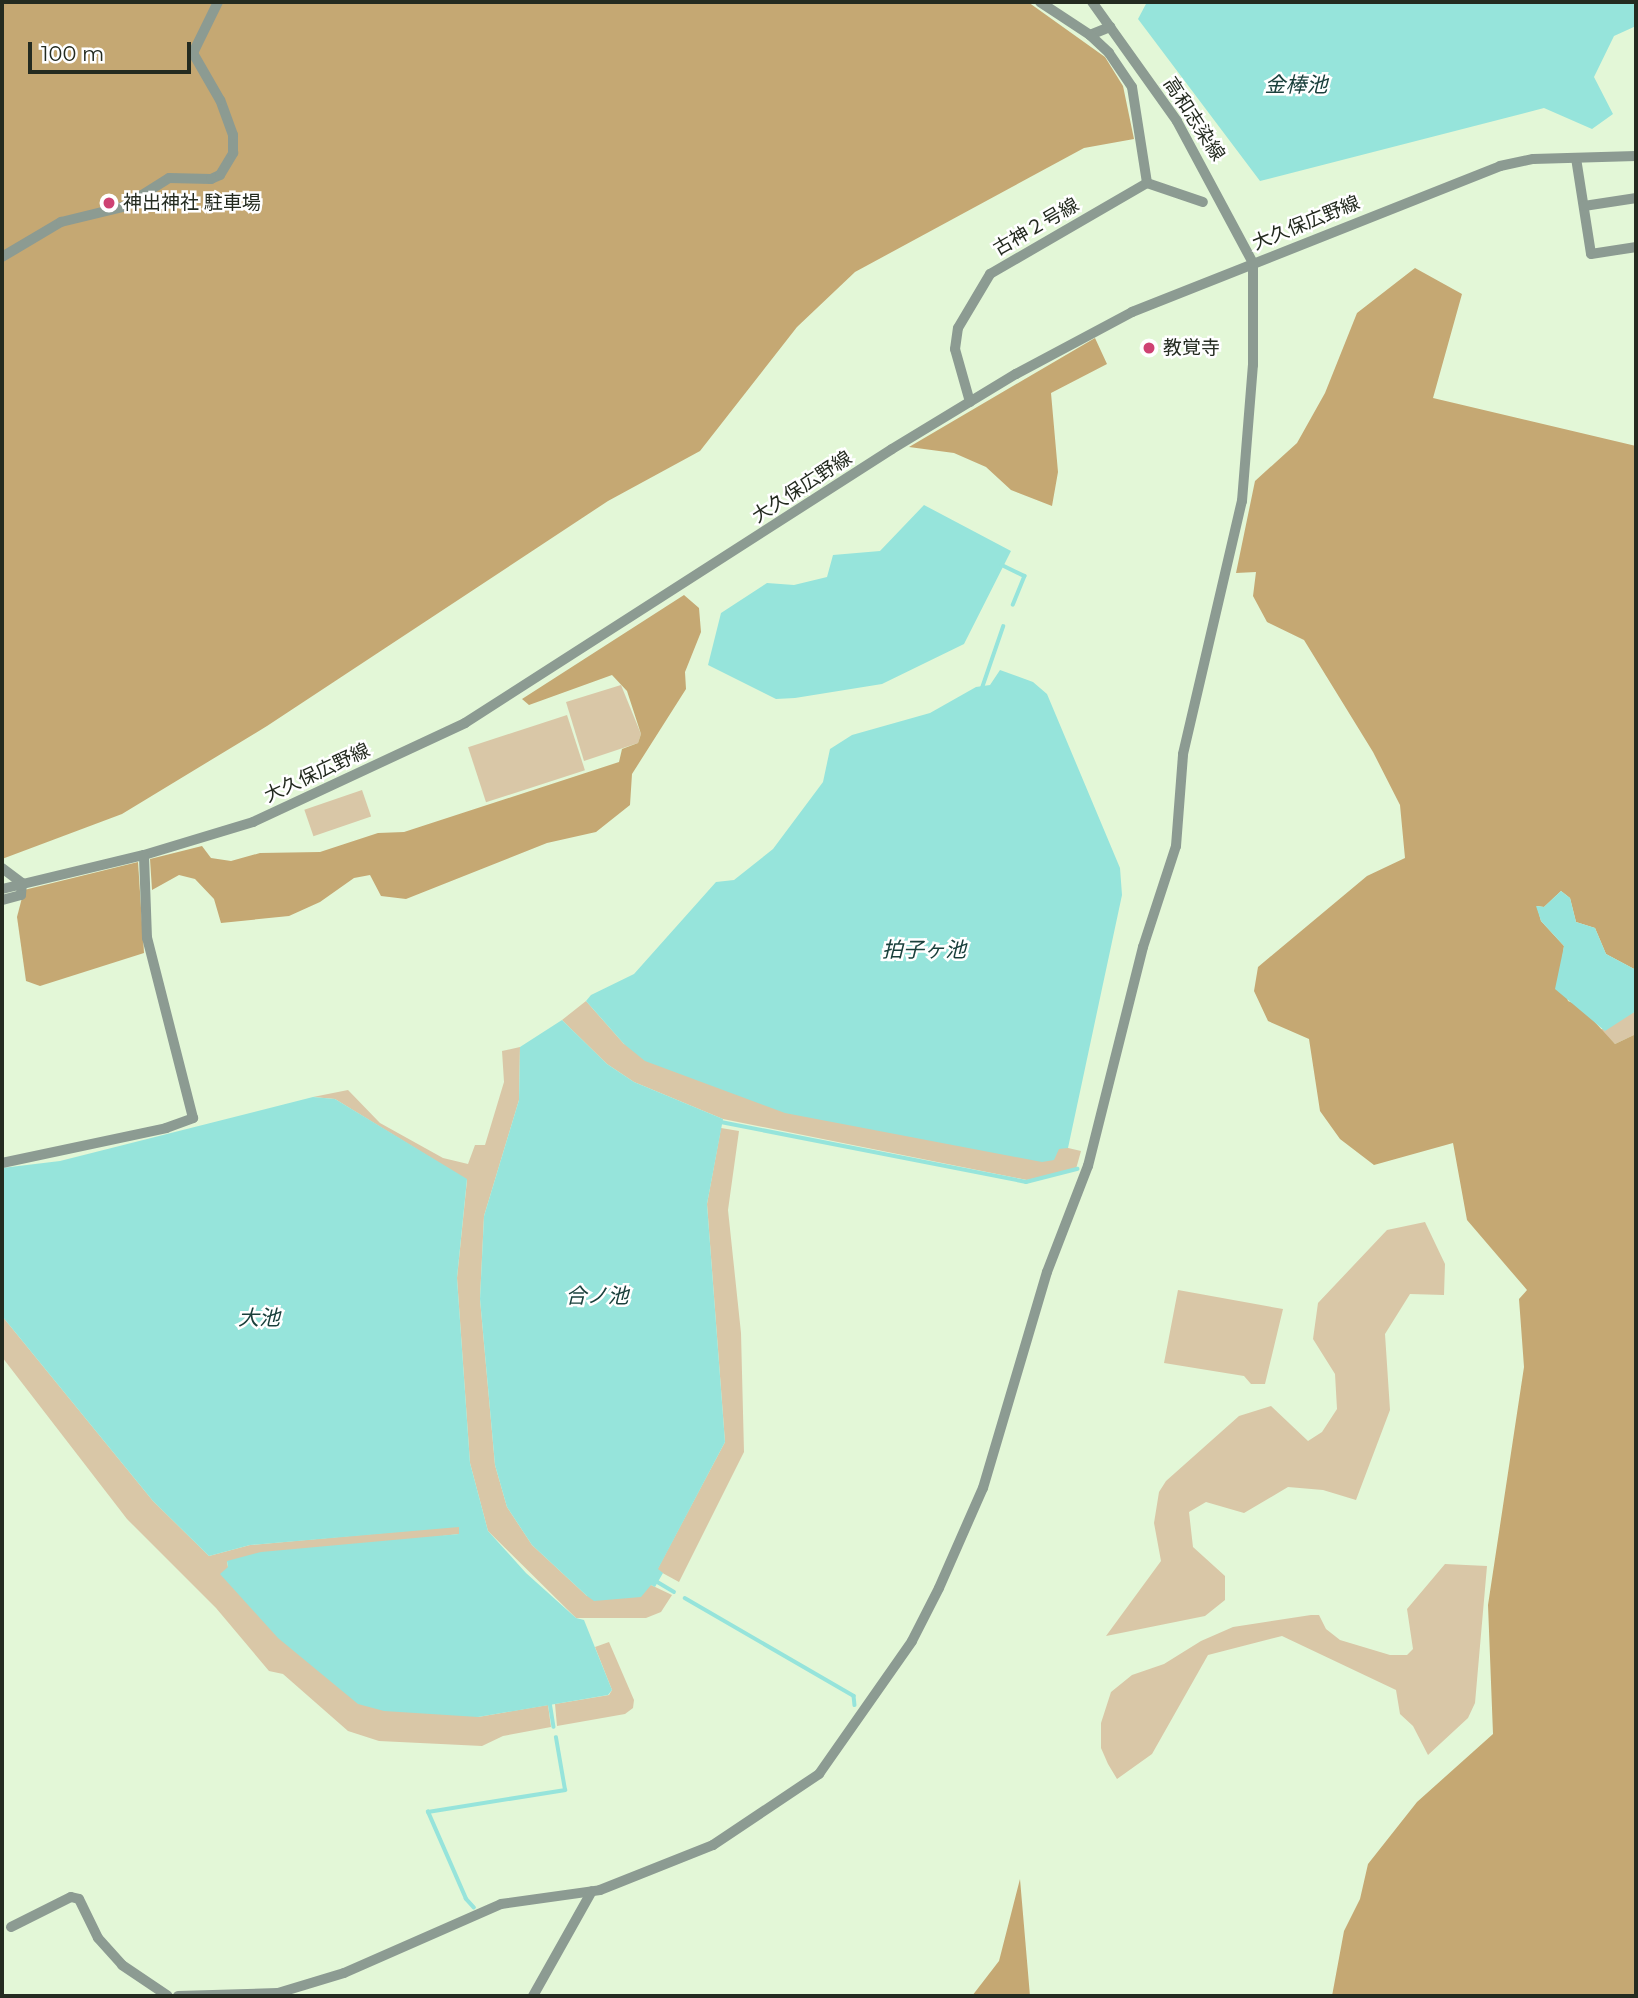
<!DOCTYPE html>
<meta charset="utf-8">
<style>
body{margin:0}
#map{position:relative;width:1638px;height:1998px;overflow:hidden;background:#e3f7d7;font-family:Montserrat,"Noto Sans JP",sans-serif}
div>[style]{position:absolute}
.green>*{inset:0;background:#d9c7a7;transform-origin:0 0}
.forest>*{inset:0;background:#c5a873}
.water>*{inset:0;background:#96e4db}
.stream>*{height:3.5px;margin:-1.75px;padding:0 1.75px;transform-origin:1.75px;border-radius:1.75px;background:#96e4db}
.minor>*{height:10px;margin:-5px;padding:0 5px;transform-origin:5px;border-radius:5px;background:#8c9b92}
.dots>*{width:19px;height:19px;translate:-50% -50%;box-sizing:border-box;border:4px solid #fff;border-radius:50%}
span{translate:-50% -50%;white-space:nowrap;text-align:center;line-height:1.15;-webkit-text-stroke:5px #fff;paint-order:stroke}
.street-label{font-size:19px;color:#242b20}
.poi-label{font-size:19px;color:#242b20}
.left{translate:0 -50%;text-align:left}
.water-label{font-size:21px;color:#1a403c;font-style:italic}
.frame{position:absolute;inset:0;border:4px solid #242b20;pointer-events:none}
.scale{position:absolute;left:28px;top:42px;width:163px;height:32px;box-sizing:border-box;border:4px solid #242b20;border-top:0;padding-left:9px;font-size:21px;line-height:24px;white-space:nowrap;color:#242b20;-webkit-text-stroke:5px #fff;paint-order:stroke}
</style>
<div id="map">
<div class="green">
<i style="clip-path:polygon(621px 685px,641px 734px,638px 743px,584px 761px,566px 702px)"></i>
<i style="left:567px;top:715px;width:58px;height:104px;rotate:72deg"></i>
<i style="left:362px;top:790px;width:28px;height:61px;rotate:71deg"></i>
<i style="clip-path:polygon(586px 1001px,624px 1044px,1081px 1151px,1076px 1169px,1027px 1180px,723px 1119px,634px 1082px,607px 1064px,562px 1020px)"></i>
<i style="clip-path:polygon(1636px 1011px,1636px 1034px,1615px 1044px,1600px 1030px)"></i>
<i style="clip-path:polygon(520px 1047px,519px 1100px,484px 1216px,480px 1299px,495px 1465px,507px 1507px,532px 1545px,587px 1596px,651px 1585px,672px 1595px,661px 1612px,646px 1618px,576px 1618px,488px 1531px,470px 1463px,457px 1278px,467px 1180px,335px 1099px,313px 1097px,348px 1090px,380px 1123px,443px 1158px,468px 1164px,475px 1145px,485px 1145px,504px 1082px,502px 1051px)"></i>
<i style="clip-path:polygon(721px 1128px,739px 1131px,728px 1210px,741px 1333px,744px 1452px,679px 1582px,657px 1570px,725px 1442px,707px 1204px)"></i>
<i style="clip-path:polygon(1425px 1222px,1445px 1264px,1444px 1295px,1410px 1294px,1385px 1334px,1390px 1410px,1356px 1500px,1323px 1490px,1288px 1487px,1244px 1513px,1206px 1502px,1189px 1512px,1193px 1547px,1225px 1576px,1225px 1600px,1205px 1616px,1106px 1636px,1161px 1561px,1154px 1523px,1159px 1492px,1166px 1481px,1239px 1416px,1271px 1406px,1308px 1441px,1322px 1432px,1337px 1409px,1335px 1374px,1313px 1339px,1318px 1303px,1387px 1230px)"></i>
<i style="clip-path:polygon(1178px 1290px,1283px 1309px,1265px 1384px,1251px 1384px,1244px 1376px,1164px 1363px)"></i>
<i style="clip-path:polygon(2px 1316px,153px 1501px,209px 1556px,250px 1545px,459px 1526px,459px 1534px,227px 1562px,228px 1567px,478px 1717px,548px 1705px,551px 1727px,503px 1736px,482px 1746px,379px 1741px,348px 1731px,283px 1674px,269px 1671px,216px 1608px,127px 1519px,2px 1357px)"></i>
<i style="clip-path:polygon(1445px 1564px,1487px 1566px,1475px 1703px,1468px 1718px,1428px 1755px,1413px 1726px,1400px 1714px,1396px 1690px,1282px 1636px,1208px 1655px,1152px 1754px,1117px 1779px,1108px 1764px,1101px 1748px,1101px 1723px,1111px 1692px,1132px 1675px,1164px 1664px,1201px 1641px,1233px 1627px,1311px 1615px,1319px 1615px,1326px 1629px,1340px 1640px,1390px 1655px,1407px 1655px,1413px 1649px,1407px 1609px)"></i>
<i style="clip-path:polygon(609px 1642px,634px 1700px,633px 1708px,625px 1714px,557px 1726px,555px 1704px,609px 1695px,612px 1690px,595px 1647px)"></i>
</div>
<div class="forest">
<i style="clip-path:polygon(2px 2px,1028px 2px,1105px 57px,1123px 86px,1134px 139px,1084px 148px,855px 272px,797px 327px,700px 451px,608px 501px,267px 726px,122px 814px,2px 859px)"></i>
<i style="clip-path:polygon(1415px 268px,1462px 294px,1433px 398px,1636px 446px,1636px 970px,1606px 954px,1595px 928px,1576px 922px,1570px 898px,1561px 891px,1544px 907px,1537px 906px,1541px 921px,1564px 946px,1560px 975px,1568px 1001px,1580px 1006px,1615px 1044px,1636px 1034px,1636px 1996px,1332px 1996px,1344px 1931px,1360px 1899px,1368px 1864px,1417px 1802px,1493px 1734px,1488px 1605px,1524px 1367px,1519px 1299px,1527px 1290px,1467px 1220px,1453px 1143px,1374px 1165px,1340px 1139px,1320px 1111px,1309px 1039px,1268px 1021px,1254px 991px,1258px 967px,1367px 876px,1405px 858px,1400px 805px,1373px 752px,1304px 640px,1267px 622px,1253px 596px,1256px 572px,1236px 573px,1255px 481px,1297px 443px,1325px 393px,1357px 313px)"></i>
<i style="clip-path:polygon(1095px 338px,1107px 364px,1051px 393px,1058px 472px,1052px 506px,1011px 490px,986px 467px,954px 453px,909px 447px)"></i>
<i style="clip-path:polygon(684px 595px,699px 608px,701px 632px,685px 672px,686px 689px,632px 774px,630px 805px,596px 832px,547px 843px,406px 899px,381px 896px,370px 875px,354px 878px,320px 902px,289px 916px,221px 923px,214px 899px,195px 879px,179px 875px,152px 890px,150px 859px,202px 846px,211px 858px,231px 861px,260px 853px,320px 852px,378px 833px,404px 832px,619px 762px,622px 749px,638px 743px,641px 734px,627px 691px,612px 675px,529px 705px,522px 699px)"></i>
<i style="clip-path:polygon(138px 862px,144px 953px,40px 986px,26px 981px,17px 917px,24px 890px)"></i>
<i style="clip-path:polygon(1020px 1879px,1030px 1996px,972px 1996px,999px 1961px)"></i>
</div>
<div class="water">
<i style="clip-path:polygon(1147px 2px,1636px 2px,1636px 26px,1614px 36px,1594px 77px,1613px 114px,1592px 129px,1544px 108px,1260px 181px,1138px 19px)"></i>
<i style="clip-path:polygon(924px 505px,1011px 551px,964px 644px,882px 684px,795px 698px,776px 699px,708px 665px,721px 613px,767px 583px,794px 585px,827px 577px,833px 555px,880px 551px)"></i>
<i style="clip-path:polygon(1000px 670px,1033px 682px,1047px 694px,1120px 868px,1122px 895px,1068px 1148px,1059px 1149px,1054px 1160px,1042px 1162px,785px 1113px,645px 1061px,624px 1044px,586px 1001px,591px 995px,634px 974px,716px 882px,734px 880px,773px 849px,823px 782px,830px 749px,852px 735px,930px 713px,976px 687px,990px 685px)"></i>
<i style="clip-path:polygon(1561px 891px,1570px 898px,1576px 922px,1595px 928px,1606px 954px,1636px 970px,1636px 1011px,1605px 1031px,1555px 989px,1564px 946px,1541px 921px,1536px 906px,1544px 907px)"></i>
<i style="clip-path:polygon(562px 1020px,607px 1064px,634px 1082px,723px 1119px,707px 1204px,725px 1442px,658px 1569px,663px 1573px,655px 1587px,651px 1585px,641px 1597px,594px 1601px,587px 1596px,532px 1545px,507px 1507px,495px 1465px,480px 1299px,484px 1216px,519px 1100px,520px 1047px)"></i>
<i style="clip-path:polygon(313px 1097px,335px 1099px,467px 1179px,457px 1278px,470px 1463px,488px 1531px,526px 1573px,576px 1618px,584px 1620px,612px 1690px,608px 1695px,478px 1717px,384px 1711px,358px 1704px,278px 1638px,220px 1574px,228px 1567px,227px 1561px,261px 1552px,459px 1534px,459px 1527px,250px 1545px,209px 1556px,153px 1501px,2px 1316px,2px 1168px,60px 1161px)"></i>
</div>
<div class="stream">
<i style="left:1002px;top:565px;width:25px;rotate:26deg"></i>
<i style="left:1025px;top:576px;width:31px;rotate:112deg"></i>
<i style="left:982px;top:688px;width:65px;rotate:-71deg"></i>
<i style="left:721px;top:1122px;width:311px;rotate:11.1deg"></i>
<i style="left:1026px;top:1182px;width:53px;rotate:-14.3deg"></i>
<i style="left:656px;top:1581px;width:21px;rotate:31deg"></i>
<i style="left:685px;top:1598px;width:195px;rotate:30.1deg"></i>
<i style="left:854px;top:1696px;width:9px;rotate:84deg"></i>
<i style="left:550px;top:1702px;width:25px;rotate:81deg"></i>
<i style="left:474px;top:1908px;width:12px;rotate:-132deg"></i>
<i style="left:466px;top:1899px;width:95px;rotate:-113.6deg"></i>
<i style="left:428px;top:1812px;width:139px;rotate:-9.1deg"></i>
<i style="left:565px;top:1790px;width:53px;rotate:-99.8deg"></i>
</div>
<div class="minor">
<i style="left:1040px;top:2px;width:60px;rotate:33.4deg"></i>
<i style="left:1090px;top:35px;width:22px;rotate:-22deg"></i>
<i style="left:1090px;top:35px;width:26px;rotate:43deg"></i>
<i style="left:1109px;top:53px;width:41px;rotate:55.9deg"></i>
<i style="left:1132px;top:87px;width:97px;rotate:81.1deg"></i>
<i style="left:1147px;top:183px;width:59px;rotate:18.7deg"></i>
<i style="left:1576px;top:158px;width:97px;rotate:81.1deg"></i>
<i style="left:1591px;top:254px;width:46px;rotate:-8.8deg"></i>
<i style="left:1584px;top:206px;width:53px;rotate:-8.7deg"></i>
<i style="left:2px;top:257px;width:69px;rotate:-30.7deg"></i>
<i style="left:61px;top:222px;width:64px;rotate:-13.6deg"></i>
<i style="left:123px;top:207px;width:54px;rotate:-32.2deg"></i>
<i style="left:169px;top:178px;width:42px;rotate:1.4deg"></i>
<i style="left:211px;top:179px;width:10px;rotate:-24deg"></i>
<i style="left:220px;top:175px;width:26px;rotate:-59deg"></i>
<i style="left:233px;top:153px;width:18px;rotate:-90deg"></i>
<i style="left:233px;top:135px;width:37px;rotate:-110deg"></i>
<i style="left:220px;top:100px;width:54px;rotate:-119.9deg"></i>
<i style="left:193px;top:53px;width:57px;rotate:-63.9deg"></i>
<i style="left:970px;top:402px;width:55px;rotate:-105.8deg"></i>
<i style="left:955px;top:349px;width:21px;rotate:-82deg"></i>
<i style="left:958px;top:328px;width:63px;rotate:-59.3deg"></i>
<i style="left:990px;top:274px;width:181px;rotate:-30.1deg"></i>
<i style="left:2px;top:868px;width:25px;rotate:37deg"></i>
<i style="left:22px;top:883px;width:12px;rotate:95deg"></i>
<i style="left:21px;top:895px;width:20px;rotate:165deg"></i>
<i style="left:2px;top:889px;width:146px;rotate:-13.5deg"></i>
<i style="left:144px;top:855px;width:114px;rotate:-16.8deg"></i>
<i style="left:253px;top:822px;width:234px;rotate:-25deg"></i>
<i style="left:465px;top:723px;width:507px;rotate:-32.69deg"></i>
<i style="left:892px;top:449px;width:145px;rotate:-31.2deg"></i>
<i style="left:1016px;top:374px;width:132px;rotate:-28.1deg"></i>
<i style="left:1132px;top:312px;width:396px;rotate:-21.6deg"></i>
<i style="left:1500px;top:166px;width:34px;rotate:-12deg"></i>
<i style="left:1533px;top:159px;width:103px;rotate:-1.7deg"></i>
<i style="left:2px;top:1163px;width:168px;rotate:-12deg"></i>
<i style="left:166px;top:1128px;width:29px;rotate:-20deg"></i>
<i style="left:193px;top:1118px;width:186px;rotate:-104.3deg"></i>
<i style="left:147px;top:938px;width:83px;rotate:-92.1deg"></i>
<i style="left:11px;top:1927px;width:67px;rotate:-26.6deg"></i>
<i style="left:71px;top:1897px;width:8px;rotate:14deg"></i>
<i style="left:79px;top:1899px;width:43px;rotate:64deg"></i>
<i style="left:98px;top:1938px;width:36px;rotate:48deg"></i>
<i style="left:122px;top:1965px;width:55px;rotate:34deg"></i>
<i style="left:178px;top:1996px;width:100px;rotate:-1.7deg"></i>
<i style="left:278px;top:1993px;width:69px;rotate:-16.9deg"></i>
<i style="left:344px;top:1973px;width:171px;rotate:-23.7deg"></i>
<i style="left:501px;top:1904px;width:100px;rotate:-8deg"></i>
<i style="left:600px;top:1890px;width:122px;rotate:-21.7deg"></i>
<i style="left:713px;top:1845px;width:128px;rotate:-33.8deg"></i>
<i style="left:819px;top:1774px;width:162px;rotate:-55deg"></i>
<i style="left:912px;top:1641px;width:59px;rotate:-63deg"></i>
<i style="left:939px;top:1588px;width:109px;rotate:-66.3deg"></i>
<i style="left:983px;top:1488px;width:225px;rotate:-73.5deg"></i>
<i style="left:1047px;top:1272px;width:114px;rotate:-68.9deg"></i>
<i style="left:1088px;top:1166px;width:226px;rotate:-75.9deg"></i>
<i style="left:1143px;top:947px;width:106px;rotate:-71.9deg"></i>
<i style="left:1176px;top:846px;width:92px;rotate:-85.6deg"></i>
<i style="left:1183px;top:754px;width:260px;rotate:-76.9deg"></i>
<i style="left:1242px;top:501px;width:136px;rotate:-85.4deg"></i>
<i style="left:1253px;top:365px;width:102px;rotate:-90deg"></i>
<i style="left:1253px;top:263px;width:161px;rotate:-118.2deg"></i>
<i style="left:1177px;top:121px;width:146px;rotate:-125.5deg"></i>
<i style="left:533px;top:1996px;width:120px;rotate:-60.7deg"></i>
</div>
<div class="dots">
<i style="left:109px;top:203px;background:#ce4273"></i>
<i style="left:1149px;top:348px;background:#ce4273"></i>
</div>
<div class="street-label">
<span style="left:1194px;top:119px;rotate:57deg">高和志染線</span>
<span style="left:1306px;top:223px;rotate:-22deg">大久保広野線</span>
<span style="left:1036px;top:227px;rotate:-30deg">古神２号線</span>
<span style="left:802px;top:487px;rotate:-33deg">大久保広野線</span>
<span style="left:317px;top:773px;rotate:-25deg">大久保広野線</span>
</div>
<div class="poi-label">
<span class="left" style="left:123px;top:203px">神出神社 駐車場</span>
<span class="left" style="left:1163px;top:348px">教覚寺</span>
</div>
<div class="water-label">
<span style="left:1296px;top:85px">金棒池</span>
<span style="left:924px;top:950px">拍子ヶ池</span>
<span style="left:597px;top:1296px">合ノ池</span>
<span style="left:259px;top:1318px">大池</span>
</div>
<div class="frame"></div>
<div class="scale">100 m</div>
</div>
